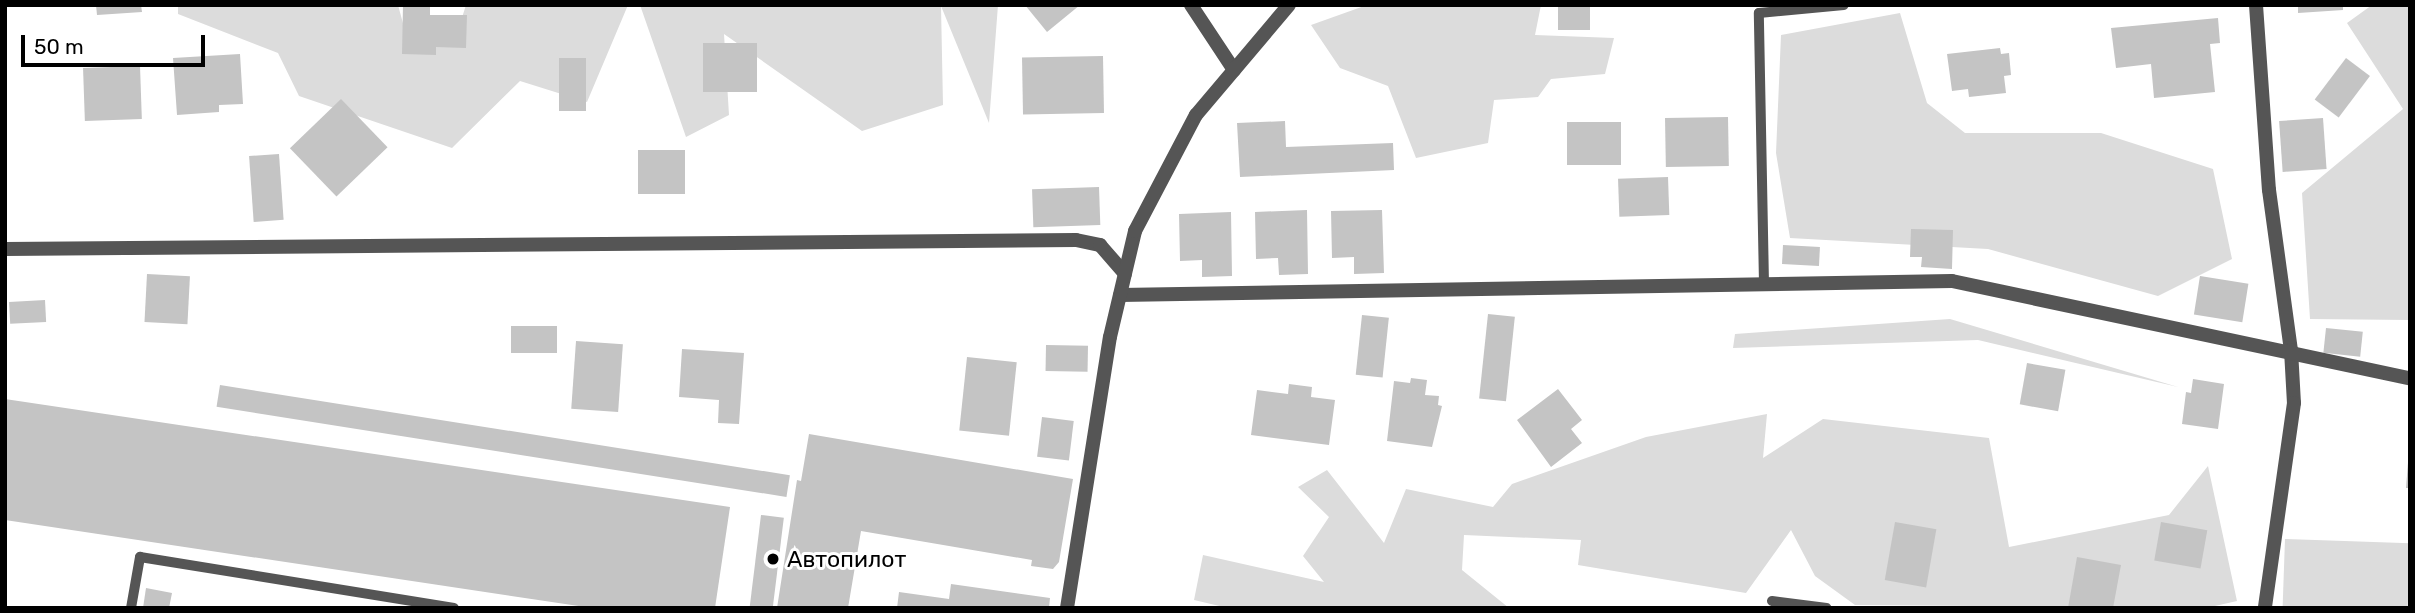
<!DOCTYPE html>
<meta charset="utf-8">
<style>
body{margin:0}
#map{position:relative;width:2415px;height:613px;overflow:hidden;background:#fff;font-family:Rubik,sans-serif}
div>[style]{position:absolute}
.green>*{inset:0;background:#dcdcdc;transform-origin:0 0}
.building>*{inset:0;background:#c4c4c4;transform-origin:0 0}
.service>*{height:10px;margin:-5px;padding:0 5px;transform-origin:5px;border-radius:5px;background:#555}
.minor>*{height:14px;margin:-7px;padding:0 7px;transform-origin:7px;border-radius:7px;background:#555}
.dots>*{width:19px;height:19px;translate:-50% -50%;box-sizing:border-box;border:4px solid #fff;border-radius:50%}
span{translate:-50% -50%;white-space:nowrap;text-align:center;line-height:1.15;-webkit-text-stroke:6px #fff;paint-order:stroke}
.poi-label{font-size:23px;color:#000}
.left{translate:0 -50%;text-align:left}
.frame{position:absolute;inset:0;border:7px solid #000;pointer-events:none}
.scale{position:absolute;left:21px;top:35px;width:184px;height:32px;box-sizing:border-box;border:4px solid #000;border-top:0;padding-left:9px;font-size:21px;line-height:24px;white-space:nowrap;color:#000;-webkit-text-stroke:5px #fff;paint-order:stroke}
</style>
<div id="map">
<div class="green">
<i style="clip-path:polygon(178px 5px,398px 5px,410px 49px,459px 27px,466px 5px,628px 5px,587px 102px,520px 81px,452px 148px,299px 96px,278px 53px,178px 14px)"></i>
<i style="clip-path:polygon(640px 5px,998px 5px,989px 123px,941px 6px,943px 105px,862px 131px,724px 34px,729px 115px,686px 137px)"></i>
<i style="clip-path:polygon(1367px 5px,1541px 5px,1535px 35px,1614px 38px,1605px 74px,1551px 79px,1538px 97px,1494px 100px,1488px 143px,1416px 158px,1388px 86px,1340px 68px,1311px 25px)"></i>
<i style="clip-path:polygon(2372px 5px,2410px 5px,2410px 320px,2310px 319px,2302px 193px,2403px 109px,2347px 23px)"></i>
<i style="clip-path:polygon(1900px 13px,1927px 103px,1965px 133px,2101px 133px,2213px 169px,2232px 259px,2158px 296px,1988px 249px,1790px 238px,1776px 153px,1781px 35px)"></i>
<i style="clip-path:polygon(1950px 319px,2178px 387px,1978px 340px,1733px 348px,1735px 334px)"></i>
<i style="clip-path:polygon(1767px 414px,1763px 458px,1823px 419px,1989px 438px,2009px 547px,2169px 515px,2208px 466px,2237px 601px,2206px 608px,1855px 605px,1815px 576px,1791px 530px,1746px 593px,1578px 565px,1581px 540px,1464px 535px,1462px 570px,1509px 608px,1228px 608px,1194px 600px,1203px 555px,1324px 582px,1303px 556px,1329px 517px,1298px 487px,1327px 470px,1384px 543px,1406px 489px,1493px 507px,1512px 484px,1646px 437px)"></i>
<i style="left:2285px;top:539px;width:125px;height:69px;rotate:2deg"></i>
</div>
<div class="building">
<i style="clip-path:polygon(96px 5px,141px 5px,142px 12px,97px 15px)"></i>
<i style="clip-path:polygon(403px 5px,430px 5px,430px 15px,467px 15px,466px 48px,436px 47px,436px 55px,402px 54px)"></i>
<i style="clip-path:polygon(1025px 5px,1080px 5px,1047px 32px)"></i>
<i style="left:1558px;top:5px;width:32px;height:25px"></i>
<i style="clip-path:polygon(2298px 5px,2343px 5px,2343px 10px,2298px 13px)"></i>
<i style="clip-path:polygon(2218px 18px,2220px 43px,2210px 44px,2215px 92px,2154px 98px,2151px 64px,2116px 68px,2111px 28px)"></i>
<i style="left:703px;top:43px;width:54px;height:49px"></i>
<i style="clip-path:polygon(2000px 48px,2001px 54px,2009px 53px,2011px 75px,2004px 76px,2006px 93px,1969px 97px,1968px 89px,1952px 91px,1947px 54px)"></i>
<i style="clip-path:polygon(240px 54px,243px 104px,219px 105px,219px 112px,177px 115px,173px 58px)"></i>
<i style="left:1103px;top:56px;width:57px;height:81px;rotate:89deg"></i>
<i style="left:559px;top:58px;width:27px;height:53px"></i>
<i style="left:2346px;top:58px;width:30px;height:52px;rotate:37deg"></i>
<i style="left:140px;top:66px;width:53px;height:57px;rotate:88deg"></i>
<i style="left:341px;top:99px;width:67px;height:71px;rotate:46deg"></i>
<i style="left:1728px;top:117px;width:49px;height:63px;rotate:89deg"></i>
<i style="left:2323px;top:118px;width:51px;height:44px;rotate:86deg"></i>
<i style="clip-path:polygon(1285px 121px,1286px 147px,1393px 143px,1394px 170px,1240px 177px,1237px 123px)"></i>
<i style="left:1621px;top:122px;width:43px;height:54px;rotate:90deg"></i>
<i style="left:638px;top:150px;width:47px;height:44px"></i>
<i style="left:279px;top:154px;width:66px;height:30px;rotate:86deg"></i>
<i style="left:1668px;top:177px;width:38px;height:50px;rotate:88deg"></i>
<i style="left:1099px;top:187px;width:38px;height:67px;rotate:88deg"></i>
<i style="clip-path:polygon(1307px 210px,1308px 274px,1279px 275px,1278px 258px,1256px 259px,1255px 212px)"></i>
<i style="clip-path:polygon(1382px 210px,1384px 273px,1354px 274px,1354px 257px,1332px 258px,1331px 211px)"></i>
<i style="clip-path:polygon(1231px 212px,1232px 276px,1202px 277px,1202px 260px,1180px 261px,1179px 214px)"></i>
<i style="clip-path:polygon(1911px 229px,1953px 230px,1952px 269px,1921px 267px,1922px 257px,1910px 257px)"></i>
<i style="left:1783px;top:245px;width:37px;height:19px;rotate:3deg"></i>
<i style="left:147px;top:274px;width:43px;height:48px;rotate:3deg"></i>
<i style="left:2200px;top:276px;width:49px;height:39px;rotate:9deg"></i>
<i style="left:45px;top:300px;width:22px;height:36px;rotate:87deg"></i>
<i style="left:1488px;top:314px;width:27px;height:85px;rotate:6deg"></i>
<i style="left:1362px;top:315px;width:27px;height:60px;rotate:6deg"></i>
<i style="left:557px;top:326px;width:27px;height:46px;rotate:90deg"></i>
<i style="left:2326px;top:328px;width:37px;height:25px;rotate:6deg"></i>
<i style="left:576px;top:341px;width:47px;height:68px;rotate:4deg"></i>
<i style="left:1046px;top:345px;width:42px;height:26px;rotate:1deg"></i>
<i style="clip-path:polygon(682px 349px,744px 353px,739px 424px,718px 423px,719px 400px,679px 397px)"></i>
<i style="left:967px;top:357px;width:50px;height:74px;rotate:6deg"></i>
<i style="left:2027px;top:363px;width:39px;height:42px;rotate:10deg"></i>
<i style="clip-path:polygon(1411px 378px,1427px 380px,1425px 395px,1439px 396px,1438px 405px,1442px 406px,1432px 447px,1387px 441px,1394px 381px,1410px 383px)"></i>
<i style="clip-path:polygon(2193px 379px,2224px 384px,2218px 429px,2182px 424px,2186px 392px,2191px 393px)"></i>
<i style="clip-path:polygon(1289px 384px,1312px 387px,1311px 397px,1335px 400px,1329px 445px,1251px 435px,1257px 390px,1288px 394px)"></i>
<i style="left:220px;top:385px;width:577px;height:22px;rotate:9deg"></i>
<i style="clip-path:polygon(1558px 389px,1582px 420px,1571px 429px,1582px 443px,1551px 467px,1517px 420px)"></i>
<i style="clip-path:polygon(5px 399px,730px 507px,715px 608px,592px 608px,5px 520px)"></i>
<i style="left:1042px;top:417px;width:32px;height:40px;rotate:7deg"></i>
<i style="clip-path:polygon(809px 434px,1073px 479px,1059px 562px,1053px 569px,1031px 566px,1032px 560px,861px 531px,848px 608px,777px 608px,797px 480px,801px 481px)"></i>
<i style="clip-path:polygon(2408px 462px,2410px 462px,2410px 488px,2406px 488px)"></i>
<i style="left:761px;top:515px;width:23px;height:94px;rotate:7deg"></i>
<i style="left:1895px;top:522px;width:42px;height:59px;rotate:10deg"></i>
<i style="left:2161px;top:522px;width:47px;height:39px;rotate:10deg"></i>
<i style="clip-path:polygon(2077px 557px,2121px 565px,2113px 608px,2068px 608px)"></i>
<i style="clip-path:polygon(951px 584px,1050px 598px,1049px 608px,897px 608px,899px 592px,949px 599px)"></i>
<i style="clip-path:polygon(146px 588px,172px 593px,169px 608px,143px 608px)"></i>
</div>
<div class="service">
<i style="left:1764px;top:284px;width:271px;rotate:-91.1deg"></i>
<i style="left:1759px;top:13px;width:85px;rotate:-5.4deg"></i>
<i style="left:1772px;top:601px;width:55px;rotate:7.3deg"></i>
<i style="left:131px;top:608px;width:52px;rotate:-80deg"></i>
<i style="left:140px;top:557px;width:318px;rotate:9.2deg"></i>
</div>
<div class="minor">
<i style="left:1191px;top:5px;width:78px;rotate:56.5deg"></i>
<i style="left:2256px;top:5px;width:185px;rotate:86deg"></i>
<i style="left:2269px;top:190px;width:162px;rotate:82.2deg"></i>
<i style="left:2291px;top:350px;width:53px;rotate:86.8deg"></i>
<i style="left:2294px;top:403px;width:207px;rotate:98.1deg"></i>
<i style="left:5px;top:249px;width:1071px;rotate:-0.48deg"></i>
<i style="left:1076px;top:240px;width:25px;rotate:12deg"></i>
<i style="left:1100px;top:245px;width:38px;rotate:49deg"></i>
<i style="left:1120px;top:295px;width:832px;rotate:-0.96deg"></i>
<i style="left:1952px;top:281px;width:468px;rotate:12deg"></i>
<i style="left:1067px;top:608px;width:274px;rotate:-81deg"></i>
<i style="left:1110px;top:337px;width:109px;rotate:-76.7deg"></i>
<i style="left:1135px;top:231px;width:131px;rotate:-62.3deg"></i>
<i style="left:1196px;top:115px;width:144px;rotate:-49.8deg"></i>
</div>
<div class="dots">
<i style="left:773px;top:559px;background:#000"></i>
</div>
<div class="poi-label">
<span class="left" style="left:787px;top:559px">Автопилот</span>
</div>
<div class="frame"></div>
<div class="scale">50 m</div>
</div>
